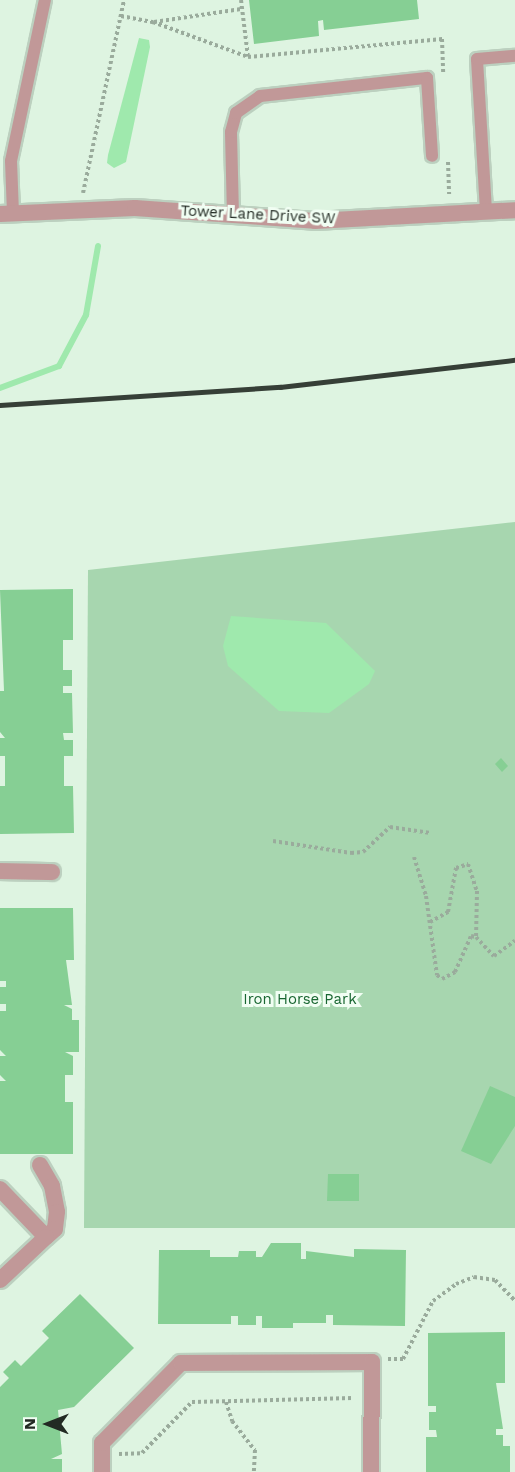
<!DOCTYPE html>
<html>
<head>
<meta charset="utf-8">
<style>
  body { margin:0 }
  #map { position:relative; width:515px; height:1472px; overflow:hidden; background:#def4e1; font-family:"Work Sans",sans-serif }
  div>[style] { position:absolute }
  .green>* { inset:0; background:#a7d6af }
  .water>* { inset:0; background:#9fe9ad }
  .stream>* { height:6px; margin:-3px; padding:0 3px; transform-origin:3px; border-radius:3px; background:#9fe9ad }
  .building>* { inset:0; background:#86cf94 }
  .path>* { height:4px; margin-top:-2px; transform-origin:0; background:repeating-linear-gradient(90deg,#9aab9c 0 3px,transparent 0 6px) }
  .roads { filter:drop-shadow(2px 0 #bcd0bf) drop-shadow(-2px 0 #bcd0bf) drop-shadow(0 2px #bcd0bf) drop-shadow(0 -2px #bcd0bf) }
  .service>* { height:12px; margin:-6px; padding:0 6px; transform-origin:6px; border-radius:6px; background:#c19898 }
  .minor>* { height:16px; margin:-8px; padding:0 8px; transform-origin:8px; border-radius:8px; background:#c19898 }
  .rail>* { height:4.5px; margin:-2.25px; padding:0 2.25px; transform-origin:2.25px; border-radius:2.25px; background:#363f37 }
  span { translate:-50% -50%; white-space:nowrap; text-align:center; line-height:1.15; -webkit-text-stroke:6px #f1fef3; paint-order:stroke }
  .street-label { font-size:15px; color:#222a23 }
  .park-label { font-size:15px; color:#186631 }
  .north { position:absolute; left:18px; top:1394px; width:60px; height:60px; -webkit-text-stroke:4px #f1fef3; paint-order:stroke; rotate:270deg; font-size:16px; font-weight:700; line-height:24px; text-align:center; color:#222a23 }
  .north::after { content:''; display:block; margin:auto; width:21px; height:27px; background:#222a23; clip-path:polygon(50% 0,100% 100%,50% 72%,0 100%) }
</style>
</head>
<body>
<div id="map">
  <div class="green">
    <div style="clip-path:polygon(515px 522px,515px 1228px,84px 1228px,88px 570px)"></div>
  </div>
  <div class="water">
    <div style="clip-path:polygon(139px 38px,149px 40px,150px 47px,126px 162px,114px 168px,107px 163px,108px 155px)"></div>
    <div style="clip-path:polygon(231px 616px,326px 623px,375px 671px,369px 684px,329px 713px,279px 711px,228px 666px,223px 646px)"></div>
  </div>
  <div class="stream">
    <div style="left:0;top:388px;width:63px;rotate:-20.4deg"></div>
    <div style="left:59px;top:366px;width:58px;rotate:-62.1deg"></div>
    <div style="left:86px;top:315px;width:70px;rotate:-80.1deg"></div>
  </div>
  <div class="building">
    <div style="clip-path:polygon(249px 0,417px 0,419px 19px,324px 30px,323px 20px,318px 21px,319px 36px,254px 44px)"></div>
    <div style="clip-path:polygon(73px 589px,73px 640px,63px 640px,63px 670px,72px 670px,72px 686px,63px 686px,63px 693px,72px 693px,73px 733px,63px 733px,64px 740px,73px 740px,73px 756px,64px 756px,64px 786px,73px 786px,74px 833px,0 834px,0 786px,5px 786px,5px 756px,0 756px,0 738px,5px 738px,0 732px,0 691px,4px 691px,0 590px)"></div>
    <div style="clip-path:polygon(501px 758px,508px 766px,502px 772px,495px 764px)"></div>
    <div style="clip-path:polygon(0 908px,73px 908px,74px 960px,66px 960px,72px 1005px,64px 1005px,72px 1009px,72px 1020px,79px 1020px,79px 1052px,65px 1052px,73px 1056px,73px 1075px,65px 1075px,65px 1102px,73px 1102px,73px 1154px,0 1154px,0 1081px,6px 1081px,0 1075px,0 1056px,6px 1056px,0 1050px,0 1011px,6px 1011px,6px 1004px,0 1004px,0 987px,6px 987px,6px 981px,0 981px)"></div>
    <div style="clip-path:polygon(490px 1086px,515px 1097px,515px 1126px,491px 1164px,461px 1151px)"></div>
    <div style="clip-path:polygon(328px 1174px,359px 1174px,359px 1201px,327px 1201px)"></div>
    <div style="clip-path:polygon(271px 1243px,301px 1243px,301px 1259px,306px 1259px,306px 1251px,354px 1257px,354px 1249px,406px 1250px,405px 1326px,333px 1325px,333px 1315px,326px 1315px,326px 1323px,293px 1323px,293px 1328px,262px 1328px,262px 1316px,256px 1316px,256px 1325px,238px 1325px,238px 1316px,231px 1316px,231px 1324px,158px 1324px,159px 1250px,210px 1250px,210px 1257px,238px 1257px,239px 1251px,256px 1251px,256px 1257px,262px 1257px)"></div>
    <div style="clip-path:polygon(80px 1294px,134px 1348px,74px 1407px,58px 1410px,62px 1454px,51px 1459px,62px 1459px,62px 1472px,0 1472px,0 1387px,9px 1378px,3px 1372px,15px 1360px,21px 1366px,49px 1338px,42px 1331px)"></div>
    <div style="clip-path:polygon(505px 1332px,505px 1383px,496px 1383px,503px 1429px,496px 1429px,496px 1435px,503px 1435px,503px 1446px,510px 1446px,510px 1472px,426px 1472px,426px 1437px,437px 1437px,436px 1430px,429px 1430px,429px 1412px,436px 1412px,436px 1406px,428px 1406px,428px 1333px)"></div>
  </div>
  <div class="path">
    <div style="left:241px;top:0;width:57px;rotate:83deg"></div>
    <div style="left:248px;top:57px;width:195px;rotate:-5.3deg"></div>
    <div style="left:442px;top:39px;width:34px;rotate:88deg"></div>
    <div style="left:121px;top:16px;width:33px;rotate:11deg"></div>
    <div style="left:153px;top:22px;width:101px;rotate:20.2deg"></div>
    <div style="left:154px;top:22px;width:88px;rotate:-8.5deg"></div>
    <div style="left:448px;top:162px;width:32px;rotate:88deg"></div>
    <div style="left:83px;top:193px;width:197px;rotate:-78deg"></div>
    <div style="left:273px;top:841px;width:79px;rotate:8.7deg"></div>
    <div style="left:351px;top:853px;width:12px;rotate:-5deg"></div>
    <div style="left:363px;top:852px;width:37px;rotate:-43deg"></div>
    <div style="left:390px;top:827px;width:41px;rotate:8.3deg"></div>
    <div style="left:414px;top:857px;width:41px;rotate:72.9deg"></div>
    <div style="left:426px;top:896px;width:80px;rotate:82.1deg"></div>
    <div style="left:437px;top:975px;width:6px;rotate:39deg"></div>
    <div style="left:442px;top:979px;width:15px;rotate:-28deg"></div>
    <div style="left:455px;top:972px;width:39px;rotate:-66deg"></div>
    <div style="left:471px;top:936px;width:5px;rotate:11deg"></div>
    <div style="left:430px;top:922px;width:21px;rotate:-29deg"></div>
    <div style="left:448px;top:912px;width:45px;rotate:-79.7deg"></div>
    <div style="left:456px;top:868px;width:13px;rotate:-18deg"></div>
    <div style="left:468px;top:864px;width:28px;rotate:72deg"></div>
    <div style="left:477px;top:891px;width:46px;rotate:91.2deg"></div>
    <div style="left:476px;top:937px;width:26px;rotate:47deg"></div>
    <div style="left:494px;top:956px;width:26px;rotate:-36deg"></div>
    <div style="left:388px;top:1359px;width:15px"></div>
    <div style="left:403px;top:1359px;width:65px;rotate:-62.7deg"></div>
    <div style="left:433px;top:1301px;width:29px;rotate:-36deg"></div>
    <div style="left:456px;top:1284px;width:19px;rotate:-21deg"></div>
    <div style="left:474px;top:1277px;width:21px;rotate:8deg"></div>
    <div style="left:495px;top:1280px;width:29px;rotate:46deg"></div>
    <div style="left:226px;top:1402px;width:20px;rotate:72deg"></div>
    <div style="left:232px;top:1421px;width:37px;rotate:52deg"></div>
    <div style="left:255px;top:1450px;width:22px;rotate:93deg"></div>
    <div style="left:119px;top:1454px;width:23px;rotate:-2deg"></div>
    <div style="left:142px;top:1453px;width:71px;rotate:-45.6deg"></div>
    <div style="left:192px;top:1402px;width:161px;rotate:-1.4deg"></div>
  </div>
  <div class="roads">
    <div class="service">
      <div style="left:486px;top:211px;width:152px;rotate:-93.4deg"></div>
      <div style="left:477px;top:59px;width:38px;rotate:-5deg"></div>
      <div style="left:13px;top:213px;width:52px;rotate:-92.2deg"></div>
      <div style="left:11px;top:161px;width:165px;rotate:-78.1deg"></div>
      <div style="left:233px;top:215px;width:83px;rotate:-91.4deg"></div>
      <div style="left:231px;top:132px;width:20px;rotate:-75deg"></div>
      <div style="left:236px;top:113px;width:29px;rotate:-35deg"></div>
      <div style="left:260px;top:96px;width:168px;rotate:-6.2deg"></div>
      <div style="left:427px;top:78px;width:78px;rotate:86.3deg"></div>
    </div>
    <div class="minor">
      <div style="left:0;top:214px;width:135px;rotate:-2.5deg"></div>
      <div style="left:135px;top:208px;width:180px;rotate:4.1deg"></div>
      <div style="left:315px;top:221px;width:200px;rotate:-3.1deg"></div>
      <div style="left:0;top:871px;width:52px;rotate:1.1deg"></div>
      <div style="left:40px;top:1165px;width:24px;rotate:60deg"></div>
      <div style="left:52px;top:1186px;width:26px;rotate:79deg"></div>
      <div style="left:57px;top:1212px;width:17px;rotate:97deg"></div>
      <div style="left:55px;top:1229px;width:12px;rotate:138deg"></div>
      <div style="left:0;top:1189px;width:66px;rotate:46.2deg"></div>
      <div style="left:46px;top:1237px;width:63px;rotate:136.9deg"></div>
      <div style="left:102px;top:1472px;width:29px;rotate:-90deg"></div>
      <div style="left:102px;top:1443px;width:112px;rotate:-45.4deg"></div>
      <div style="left:181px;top:1363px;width:191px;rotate:-0.3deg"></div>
      <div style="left:372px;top:1362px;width:110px;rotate:90.5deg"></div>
    </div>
  </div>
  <div class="rail">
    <div style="left:0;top:405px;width:281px;rotate:-3.7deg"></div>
    <div style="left:280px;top:387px;width:237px;rotate:-6.6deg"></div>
  </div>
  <div class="street-label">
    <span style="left:258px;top:215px;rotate:3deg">Tower Lane Drive SW</span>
  </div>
  <div class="park-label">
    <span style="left:300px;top:1000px">Iron Horse Park</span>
  </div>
  <div class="north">N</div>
</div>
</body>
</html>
